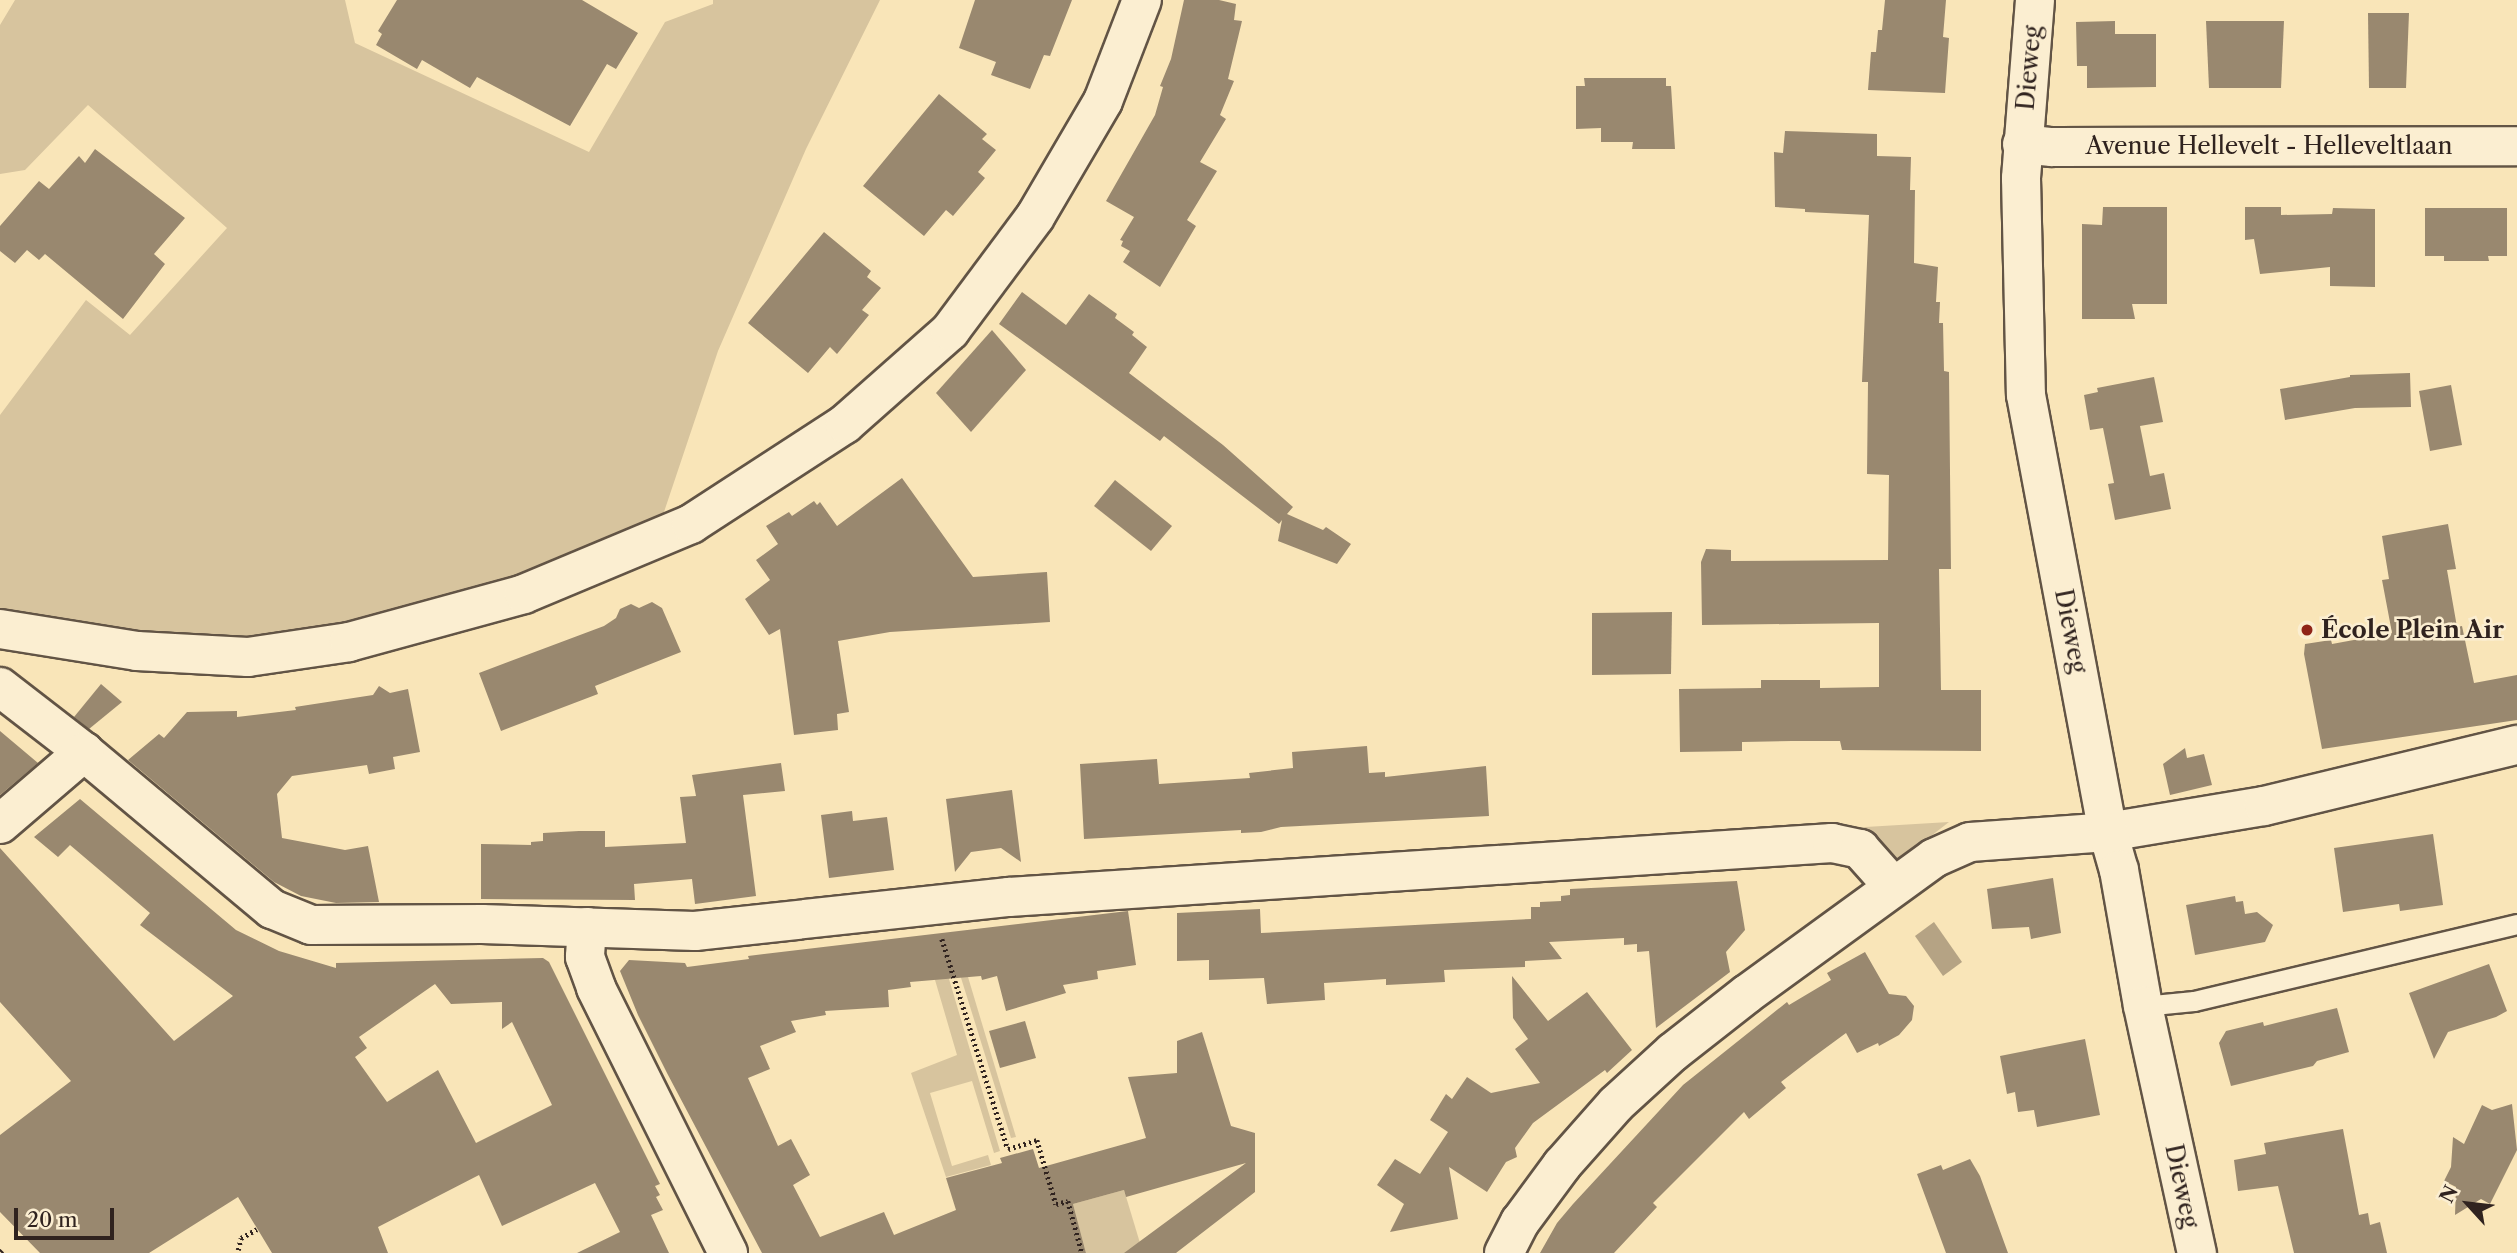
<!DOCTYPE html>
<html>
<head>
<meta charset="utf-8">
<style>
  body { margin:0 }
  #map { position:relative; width:2517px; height:1253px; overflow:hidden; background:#f9e5b8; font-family:"Libre Caslon Text",serif }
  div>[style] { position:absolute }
  .green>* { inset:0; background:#d7c49e }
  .water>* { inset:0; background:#b5a384 }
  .building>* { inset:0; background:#99886f }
  .path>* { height:4.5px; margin-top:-2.25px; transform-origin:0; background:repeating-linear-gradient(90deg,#30231f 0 2px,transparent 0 5.5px) }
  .roads { filter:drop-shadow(2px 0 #625445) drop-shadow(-2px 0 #625445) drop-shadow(0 2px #625445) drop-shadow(0 -2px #625445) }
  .lane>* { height:19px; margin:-9.5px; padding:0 9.5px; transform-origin:9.5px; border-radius:9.5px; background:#fbeed1 }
  .street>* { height:38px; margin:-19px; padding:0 19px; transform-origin:19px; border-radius:19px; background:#fbeed1 }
  .secondary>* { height:38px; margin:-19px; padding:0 19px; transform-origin:19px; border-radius:19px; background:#fbeed1 }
  .tram>* { height:2px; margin:-1px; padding:0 1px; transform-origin:1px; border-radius:1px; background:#30231f }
  .dots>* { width:19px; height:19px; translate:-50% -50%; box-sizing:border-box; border:4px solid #fbeed1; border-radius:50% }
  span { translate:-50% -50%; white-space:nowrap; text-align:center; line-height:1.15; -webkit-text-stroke:5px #fbeed1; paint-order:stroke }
  .street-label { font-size:24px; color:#30231f }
  .poi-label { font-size:24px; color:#30231f; font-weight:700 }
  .left { translate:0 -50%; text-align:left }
  .north { position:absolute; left:2433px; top:1169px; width:70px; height:70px; -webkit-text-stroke:5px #fbeed1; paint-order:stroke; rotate:297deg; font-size:19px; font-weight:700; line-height:28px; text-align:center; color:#30231f }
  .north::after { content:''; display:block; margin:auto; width:24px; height:32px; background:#30231f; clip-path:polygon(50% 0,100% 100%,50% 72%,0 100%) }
  .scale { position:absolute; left:14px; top:1208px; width:100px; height:32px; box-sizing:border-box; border:4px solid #30231f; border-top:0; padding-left:9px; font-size:21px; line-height:24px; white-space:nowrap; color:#30231f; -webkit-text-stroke:5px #fbeed1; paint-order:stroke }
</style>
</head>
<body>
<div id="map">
  <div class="green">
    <div style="clip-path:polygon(15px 0,345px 0,355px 43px,589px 152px,665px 22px,713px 4px,713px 0,880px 0,806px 149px,718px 351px,664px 512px,622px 543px,465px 598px,334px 627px,237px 642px,129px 635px,0 611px,0 415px,86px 300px,130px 335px,227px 228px,88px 105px,25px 170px,0 174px,0 25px)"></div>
    <div style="clip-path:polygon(1949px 822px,1904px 857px,1897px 859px,1849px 828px)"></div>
    <div style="clip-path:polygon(959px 947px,1016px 1137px,1011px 1138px,952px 949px)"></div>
    <div style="clip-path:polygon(941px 952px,1000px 1151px,994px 1153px,972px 1081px,930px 1093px,952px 1166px,988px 1155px,991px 1165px,946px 1177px,911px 1073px,957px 1055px,928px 956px)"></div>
    <div style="clip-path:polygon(1124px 1190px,1143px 1253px,1086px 1253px,1073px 1204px)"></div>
  </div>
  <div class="water">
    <div style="clip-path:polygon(1934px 922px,1962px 962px,1943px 976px,1915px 936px)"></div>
  </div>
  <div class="building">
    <div style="clip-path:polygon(397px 0,582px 0,638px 33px,616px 69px,607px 64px,570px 126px,477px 77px,470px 88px,422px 60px,417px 69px,376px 45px,382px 34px,378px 31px)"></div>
    <div style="clip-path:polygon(975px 0,1072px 0,1050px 56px,1044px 55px,1030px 89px,991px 75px,996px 62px,959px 48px)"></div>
    <div style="clip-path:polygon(1184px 0,1219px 0,1236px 4px,1234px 20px,1242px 21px,1228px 79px,1234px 81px,1220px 115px,1226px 119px,1200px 162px,1217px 171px,1187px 220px,1196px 226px,1160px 287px,1123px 262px,1130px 251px,1121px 246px,1123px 241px,1120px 240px,1134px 217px,1106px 201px,1155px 115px,1163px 87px,1160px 86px,1171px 59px)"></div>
    <div style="clip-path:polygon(1885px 0,1946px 0,1943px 37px,1949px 38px,1945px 93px,1868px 90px,1871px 52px,1876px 52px,1878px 30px,1882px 30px)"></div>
    <div style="clip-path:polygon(2368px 13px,2409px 13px,2406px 88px,2369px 88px)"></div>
    <div style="clip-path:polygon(2115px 21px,2115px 34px,2156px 34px,2156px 87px,2087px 88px,2087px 66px,2077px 66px,2076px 22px)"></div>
    <div style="clip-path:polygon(2206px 21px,2284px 21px,2281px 88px,2209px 88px)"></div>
    <div style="clip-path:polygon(1584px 78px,1666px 78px,1666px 86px,1671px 86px,1675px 149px,1632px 149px,1633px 142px,1601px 142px,1601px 128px,1576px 129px,1576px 86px,1585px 86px)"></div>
    <div style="clip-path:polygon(939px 94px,987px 134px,982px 139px,996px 150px,978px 172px,985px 178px,953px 216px,946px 210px,924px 236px,863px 186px)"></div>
    <div style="clip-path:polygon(1785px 131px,1877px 134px,1877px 156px,1911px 157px,1910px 190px,1915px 190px,1914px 263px,1938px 267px,1936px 302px,1940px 302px,1939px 323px,1943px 323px,1944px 371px,1949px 372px,1951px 569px,1939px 569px,1941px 690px,1981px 690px,1981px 751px,1842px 750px,1840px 741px,1792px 741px,1742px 742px,1742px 751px,1680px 752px,1679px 689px,1761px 688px,1761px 680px,1820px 680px,1820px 688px,1879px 687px,1879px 623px,1702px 625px,1701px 562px,1706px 549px,1731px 550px,1731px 561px,1888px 560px,1889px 475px,1867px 474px,1868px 382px,1862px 382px,1869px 215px,1805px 212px,1805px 209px,1775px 207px,1774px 152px,1783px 153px)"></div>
    <div style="clip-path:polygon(95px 149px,185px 218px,154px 254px,165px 264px,123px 319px,45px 254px,39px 260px,27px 250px,15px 263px,0 251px,0 226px,39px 181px,49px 189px,79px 156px,85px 163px)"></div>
    <div style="clip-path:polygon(2103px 207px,2167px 207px,2167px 304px,2132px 304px,2135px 319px,2082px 319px,2082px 224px,2102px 225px)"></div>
    <div style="clip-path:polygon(2245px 207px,2281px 207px,2281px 215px,2332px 214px,2333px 208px,2375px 209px,2375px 287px,2330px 286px,2330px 267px,2260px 274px,2254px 239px,2245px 240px)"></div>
    <div style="clip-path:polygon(2425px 208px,2507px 208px,2507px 256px,2488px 256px,2489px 261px,2444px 261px,2444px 256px,2425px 256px)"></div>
    <div style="clip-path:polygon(824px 232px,871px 271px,867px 277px,881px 288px,862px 310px,869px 315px,837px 354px,830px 347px,808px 373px,748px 323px)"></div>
    <div style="clip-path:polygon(1022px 292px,1066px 325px,1089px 294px,1117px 314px,1115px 318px,1134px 332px,1132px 335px,1147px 347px,1129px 373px,1223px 445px,1293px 507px,1287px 514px,1323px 530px,1326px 527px,1351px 544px,1337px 564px,1278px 541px,1282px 520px,1279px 524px,1164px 436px,1160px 441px,999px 324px)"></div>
    <div style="clip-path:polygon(992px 330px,1026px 370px,971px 432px,936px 393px)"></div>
    <div style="clip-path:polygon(2410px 373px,2411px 407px,2355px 408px,2285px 420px,2280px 389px,2350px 377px,2350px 375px)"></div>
    <div style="clip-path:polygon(2154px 377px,2163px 422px,2140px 426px,2150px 476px,2164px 473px,2171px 509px,2115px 520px,2108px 484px,2114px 483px,2103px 428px,2090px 430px,2084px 395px,2098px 392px,2097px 388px)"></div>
    <div style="clip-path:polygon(2451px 385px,2462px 445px,2430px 451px,2419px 391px)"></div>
    <div style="clip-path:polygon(902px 478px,973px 577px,1047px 572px,1050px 622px,890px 632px,838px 641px,849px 712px,837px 714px,838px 730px,794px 735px,780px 629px,769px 635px,745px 599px,770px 580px,756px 560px,778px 544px,766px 526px,789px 512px,792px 516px,814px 501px,817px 505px,820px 502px,837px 526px)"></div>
    <div style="clip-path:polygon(1115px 480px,1172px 526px,1151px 551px,1094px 506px)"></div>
    <div style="clip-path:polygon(2448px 524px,2456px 569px,2447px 570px,2457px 627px,2462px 626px,2474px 683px,2517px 675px,2517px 720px,2322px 749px,2304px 654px,2305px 644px,2331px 640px,2332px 644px,2392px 633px,2382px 580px,2389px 579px,2382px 536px)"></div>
    <div style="clip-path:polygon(652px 602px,662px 608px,681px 652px,595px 686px,598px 694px,501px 731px,479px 673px,604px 626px,616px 618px,620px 609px,631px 604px,639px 608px)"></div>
    <div style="clip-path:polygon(1672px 612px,1671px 674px,1592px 675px,1592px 613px)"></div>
    <div style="clip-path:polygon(101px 684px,122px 702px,89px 729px,74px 717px)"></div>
    <div style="clip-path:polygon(379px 686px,390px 693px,408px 689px,420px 752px,393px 757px,395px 769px,369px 774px,367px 765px,292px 776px,277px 794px,282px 838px,345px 850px,368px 846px,379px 902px,336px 903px,301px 896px,274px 882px,128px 760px,159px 734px,164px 738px,187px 712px,237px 711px,237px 717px,296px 710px,295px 707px,373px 695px)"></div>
    <div style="clip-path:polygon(0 731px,38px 763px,0 795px)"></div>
    <div style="clip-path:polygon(1367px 746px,1369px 773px,1385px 772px,1385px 777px,1486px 766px,1489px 816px,1281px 827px,1261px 832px,1241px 833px,1241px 830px,1084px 839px,1080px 764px,1157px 759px,1159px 784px,1250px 778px,1249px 773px,1293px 768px,1292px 752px)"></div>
    <div style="clip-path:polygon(2185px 748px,2187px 758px,2204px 754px,2212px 785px,2170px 795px,2163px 764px)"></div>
    <div style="clip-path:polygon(781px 763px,785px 791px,743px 795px,756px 896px,695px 904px,692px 879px,634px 884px,635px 900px,481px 899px,481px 844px,531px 845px,531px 842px,543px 841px,543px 833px,579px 831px,605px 831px,605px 847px,686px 843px,680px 797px,696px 796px,692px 775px)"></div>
    <div style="clip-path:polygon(1012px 790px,1021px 862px,1001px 848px,971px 852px,955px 872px,946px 799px)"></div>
    <div style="clip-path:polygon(evenodd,80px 799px,236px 930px,279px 951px,336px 968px,336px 963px,543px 958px,549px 962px,660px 1184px,655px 1186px,660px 1195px,656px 1197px,663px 1210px,651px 1215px,669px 1253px,577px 1253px,620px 1232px,595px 1183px,502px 1226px,479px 1175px,378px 1227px,388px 1253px,272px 1253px,238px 1197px,149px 1253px,40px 1253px,0 1212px,0 1135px,71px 1081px,0 1002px,0 848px,174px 1041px,233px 996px,140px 925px,150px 913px,70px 845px,58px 857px,34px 837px,80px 799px,435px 984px,451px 1004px,502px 1002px,502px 1029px,512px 1022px,552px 1105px,476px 1143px,438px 1070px,387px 1102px,355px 1057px,367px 1048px,359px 1037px,435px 984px)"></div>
    <div style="clip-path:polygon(852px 811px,853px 821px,887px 817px,894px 870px,829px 878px,821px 815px)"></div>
    <div style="clip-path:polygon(2433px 834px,2443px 905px,2400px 911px,2399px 904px,2343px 912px,2334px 848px)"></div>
    <div style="clip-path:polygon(2053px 878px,2061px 933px,2031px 939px,2029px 927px,1992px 929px,1987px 889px)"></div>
    <div style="clip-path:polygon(1737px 881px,1745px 930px,1726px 952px,1730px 972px,1656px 1028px,1649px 951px,1637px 952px,1637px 944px,1624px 945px,1624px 938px,1549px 942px,1562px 959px,1525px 961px,1525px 967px,1444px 970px,1445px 982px,1386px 985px,1386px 979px,1324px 983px,1325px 1000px,1267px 1004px,1264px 978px,1209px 980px,1209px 960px,1177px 961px,1177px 913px,1260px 909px,1261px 933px,1531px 919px,1531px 907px,1540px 907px,1540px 902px,1561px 901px,1561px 896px,1570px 895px,1570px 889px)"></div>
    <div style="clip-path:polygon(2235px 896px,2236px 902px,2243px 901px,2245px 914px,2257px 912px,2273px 925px,2265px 942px,2195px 955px,2186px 905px)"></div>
    <div style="clip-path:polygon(1128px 911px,1136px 965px,1097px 971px,1098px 979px,1063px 985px,1066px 993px,1006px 1011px,997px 976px,982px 980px,981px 976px,910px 982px,911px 987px,888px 990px,889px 1007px,825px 1011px,826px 1015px,791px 1021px,796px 1032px,760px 1046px,770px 1069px,748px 1078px,778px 1146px,791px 1139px,810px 1175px,793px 1185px,820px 1237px,884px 1212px,894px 1235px,956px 1210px,946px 1178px,1002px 1163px,1000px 1158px,1033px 1149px,1039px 1168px,1146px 1138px,1128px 1077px,1177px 1073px,1177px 1041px,1202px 1032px,1231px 1126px,1255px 1133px,1255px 1192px,1176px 1253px,1124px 1253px,1246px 1163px,1126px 1197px,1124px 1190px,1073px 1204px,1086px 1253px,762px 1253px,667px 1073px,638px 1015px,620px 971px,629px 960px,685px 963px,687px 967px,749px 959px,748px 956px)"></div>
    <div style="clip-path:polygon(1865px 952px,1889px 994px,1906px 996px,1914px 1006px,1912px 1020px,1899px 1035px,1879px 1046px,1878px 1043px,1857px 1053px,1846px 1033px,1812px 1058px,1781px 1082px,1786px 1088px,1749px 1119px,1744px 1112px,1653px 1203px,1657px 1207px,1614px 1253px,1540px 1253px,1557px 1223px,1573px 1204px,1683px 1085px,1787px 1002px,1789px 1005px,1831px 980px,1827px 973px)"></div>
    <div style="clip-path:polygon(2489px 964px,2507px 1011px,2496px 1017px,2448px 1032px,2434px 1059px,2409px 993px)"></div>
    <div style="clip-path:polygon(1512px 976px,1548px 1021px,1587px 992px,1632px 1050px,1607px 1073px,1605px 1070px,1533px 1123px,1515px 1148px,1517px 1157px,1506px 1162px,1487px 1192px,1449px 1167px,1458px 1219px,1390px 1232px,1404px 1204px,1377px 1185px,1395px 1159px,1420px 1174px,1448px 1132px,1430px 1120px,1446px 1094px,1452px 1099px,1467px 1077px,1491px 1093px,1540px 1083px,1515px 1049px,1528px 1039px,1513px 1018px)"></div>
    <div style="clip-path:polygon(2337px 1008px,2349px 1052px,2317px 1061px,2313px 1066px,2231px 1086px,2219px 1043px,2226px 1031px,2263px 1022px,2264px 1026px)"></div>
    <div style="clip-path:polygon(1025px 1021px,1036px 1058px,1000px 1068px,989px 1031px)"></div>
    <div style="clip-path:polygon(2085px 1039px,2100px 1115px,2037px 1127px,2034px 1110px,2018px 1112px,2015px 1092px,2007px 1094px,2000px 1056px)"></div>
    <div style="clip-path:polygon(2512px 1104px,2517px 1150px,2490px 1204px,2481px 1199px,2455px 1215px,2456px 1187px,2444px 1181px,2451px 1167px,2453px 1137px,2464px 1144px,2482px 1105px,2492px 1110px)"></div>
    <div style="clip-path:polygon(2343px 1129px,2359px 1215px,2368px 1213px,2370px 1225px,2380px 1222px,2387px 1253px,2294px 1253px,2278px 1186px,2238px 1191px,2234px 1160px,2266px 1154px,2264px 1143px)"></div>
    <div style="clip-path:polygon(1970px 1159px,1980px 1176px,2008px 1253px,1946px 1253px,1917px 1174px,1941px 1165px,1943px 1170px)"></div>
  </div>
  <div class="path">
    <div style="left:942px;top:939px;width:220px;rotate:72.6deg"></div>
    <div style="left:1008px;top:1149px;width:30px;rotate:-17deg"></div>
    <div style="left:1037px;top:1140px;width:67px;rotate:73.5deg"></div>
    <div style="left:1056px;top:1204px;width:12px;rotate:-14deg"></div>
    <div style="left:1068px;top:1201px;width:54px;rotate:74.9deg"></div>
    <div style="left:238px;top:1250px;width:12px;rotate:-76deg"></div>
    <div style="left:241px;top:1238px;width:18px;rotate:-29deg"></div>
  </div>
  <div class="roads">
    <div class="lane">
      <div style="left:2143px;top:1006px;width:51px;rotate:-5.6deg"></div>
      <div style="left:2194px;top:1001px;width:332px;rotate:-13.4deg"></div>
    </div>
    <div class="street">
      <div style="left:2022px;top:144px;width:30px;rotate:6deg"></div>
      <div style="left:2052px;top:147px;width:465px;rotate:-0.1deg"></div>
      <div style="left:0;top:629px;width:139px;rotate:9.1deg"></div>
      <div style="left:137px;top:651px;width:111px;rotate:3.1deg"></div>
      <div style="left:248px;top:657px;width:102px;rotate:-8.4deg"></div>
      <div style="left:349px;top:642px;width:181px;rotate:-15.3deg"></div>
      <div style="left:524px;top:594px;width:181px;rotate:-22.7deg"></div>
      <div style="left:691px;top:524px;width:184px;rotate:-33deg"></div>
      <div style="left:845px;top:424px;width:140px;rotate:-41.5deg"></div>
      <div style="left:950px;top:331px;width:142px;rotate:-53.3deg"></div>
      <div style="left:1035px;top:217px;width:134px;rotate:-59.6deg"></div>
      <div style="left:1103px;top:101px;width:108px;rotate:-68.9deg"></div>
      <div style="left:0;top:687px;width:106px;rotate:37.7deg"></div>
      <div style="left:84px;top:752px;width:245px;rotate:39.9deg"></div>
      <div style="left:272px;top:909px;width:42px;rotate:22.3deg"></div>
      <div style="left:311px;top:925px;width:171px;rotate:-0.3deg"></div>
      <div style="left:482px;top:924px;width:213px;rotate:1.9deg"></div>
      <div style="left:695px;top:931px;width:316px;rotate:-6.2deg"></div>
      <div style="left:1009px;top:897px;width:825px;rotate:-3.75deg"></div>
      <div style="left:1832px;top:843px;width:29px;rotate:12deg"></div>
      <div style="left:1860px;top:849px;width:50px;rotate:48.3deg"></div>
      <div style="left:0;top:824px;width:111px;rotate:-40.6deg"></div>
      <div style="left:587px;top:927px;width:30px;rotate:94deg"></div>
      <div style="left:585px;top:957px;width:33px;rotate:70deg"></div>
      <div style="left:596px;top:988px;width:296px;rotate:63.5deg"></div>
      <div style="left:1504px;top:1253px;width:35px;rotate:-63deg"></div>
      <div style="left:1520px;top:1222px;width:71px;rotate:-53.6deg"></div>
      <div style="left:1562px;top:1165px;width:81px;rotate:-48.5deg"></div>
      <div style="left:1616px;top:1104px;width:77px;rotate:-42.4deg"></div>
      <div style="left:1673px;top:1052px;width:94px;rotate:-38.1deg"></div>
      <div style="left:1747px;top:994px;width:231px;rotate:-36deg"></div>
      <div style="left:1934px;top:858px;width:39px;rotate:-24deg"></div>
      <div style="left:1970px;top:842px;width:138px;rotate:-4.1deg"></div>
      <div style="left:2108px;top:832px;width:158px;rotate:-9.5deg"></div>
      <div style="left:2264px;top:806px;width:260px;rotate:-13.6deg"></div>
    </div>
    <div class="secondary">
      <div style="left:2035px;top:0;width:179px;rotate:94.5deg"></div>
      <div style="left:2021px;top:178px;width:217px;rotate:88.7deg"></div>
      <div style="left:2026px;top:395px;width:445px;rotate:79.4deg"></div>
      <div style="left:2108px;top:832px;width:40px;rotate:74deg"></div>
      <div style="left:2119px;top:870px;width:138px;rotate:80deg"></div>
      <div style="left:2143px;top:1006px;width:253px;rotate:77.7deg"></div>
    </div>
  </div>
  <div class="tram">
    <div style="left:0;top:1250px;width:4px;rotate:45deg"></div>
  </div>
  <div class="dots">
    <div style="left:2307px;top:630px;background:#8f2418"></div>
  </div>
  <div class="street-label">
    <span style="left:2029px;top:68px;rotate:-85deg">Dieweg</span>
    <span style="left:2269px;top:146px">Avenue Hellevelt - Helleveltlaan</span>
    <span style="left:2071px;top:631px;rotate:79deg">Dieweg</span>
    <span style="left:2182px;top:1186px;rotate:78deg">Dieweg</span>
  </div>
  <div class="poi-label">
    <span class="left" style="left:2321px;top:630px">École Plein Air</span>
  </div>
  <div class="north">N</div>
  <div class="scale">20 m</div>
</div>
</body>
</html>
